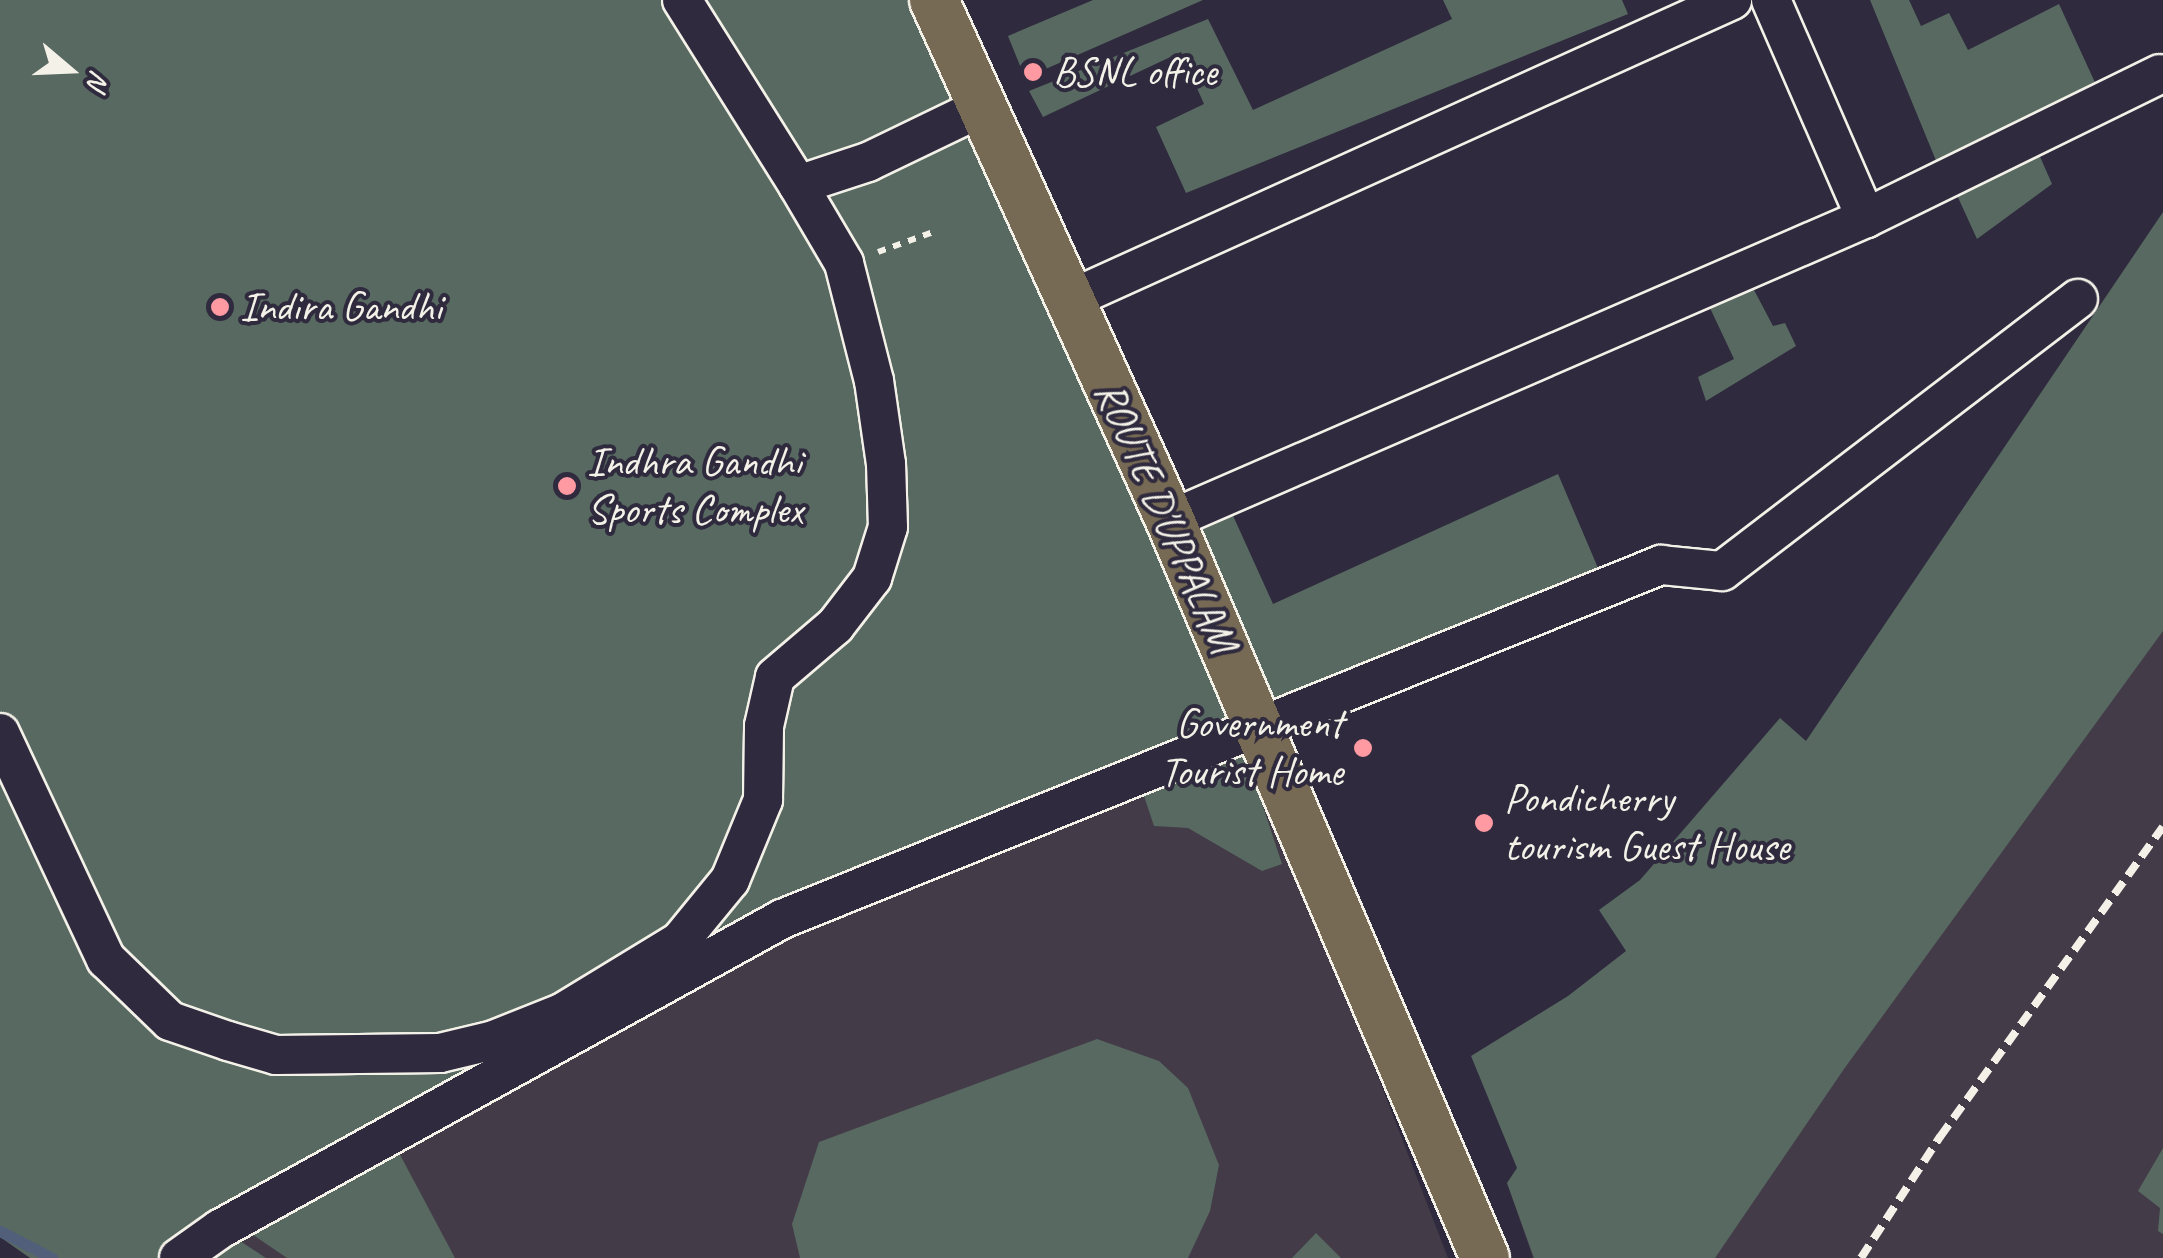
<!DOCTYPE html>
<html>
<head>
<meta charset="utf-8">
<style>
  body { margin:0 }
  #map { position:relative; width:2163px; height:1258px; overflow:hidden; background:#2f2a3d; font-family:Caveat,sans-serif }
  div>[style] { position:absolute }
  .built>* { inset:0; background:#433b47 }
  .green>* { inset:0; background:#576961 }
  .stream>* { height:11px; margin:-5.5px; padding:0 5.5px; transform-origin:5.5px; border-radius:5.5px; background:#525f7b }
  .path>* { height:6px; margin-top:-3px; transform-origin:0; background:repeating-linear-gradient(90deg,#f4f1e8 0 8px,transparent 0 16px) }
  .roads { filter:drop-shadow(2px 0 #f4f1e8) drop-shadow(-2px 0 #f4f1e8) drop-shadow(0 2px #f4f1e8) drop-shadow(0 -2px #f4f1e8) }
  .minor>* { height:38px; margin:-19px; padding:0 19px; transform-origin:19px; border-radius:19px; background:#2f2a3d }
  .major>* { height:48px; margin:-24px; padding:0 24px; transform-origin:24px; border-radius:24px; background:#776a54 }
  .rail>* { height:8px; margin-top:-4px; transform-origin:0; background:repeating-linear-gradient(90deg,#f4f1e8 0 15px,transparent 0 23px) }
  .dots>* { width:28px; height:28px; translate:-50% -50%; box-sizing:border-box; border:5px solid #2f2a3d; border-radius:50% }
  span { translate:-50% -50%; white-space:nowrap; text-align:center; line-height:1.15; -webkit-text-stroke:8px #2f2a3d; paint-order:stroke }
  .poi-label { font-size:42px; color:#f4f1e8 }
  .left { translate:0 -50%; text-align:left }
  .right { translate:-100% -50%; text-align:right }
  .street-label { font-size:42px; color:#f4f1e8 }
  .north { position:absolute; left:20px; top:20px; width:100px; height:100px; -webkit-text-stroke:8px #2f2a3d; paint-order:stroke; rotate:109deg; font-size:28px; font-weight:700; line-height:40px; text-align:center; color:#f4f1e8 }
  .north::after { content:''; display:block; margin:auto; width:35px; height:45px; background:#f4f1e8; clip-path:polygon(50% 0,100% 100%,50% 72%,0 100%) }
</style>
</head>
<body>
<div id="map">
  <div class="built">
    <div style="clip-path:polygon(2163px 214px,2163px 1258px,1533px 1258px,1507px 1183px,1663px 966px)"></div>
    <div style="clip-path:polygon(1249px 742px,1448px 1258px,266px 1258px,220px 1229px,495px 1076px,1024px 819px)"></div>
  </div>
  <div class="green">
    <div style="clip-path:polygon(0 0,916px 0,1242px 724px,782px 919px,222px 1229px,266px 1258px,30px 1258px,0 1237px)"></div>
    <div style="clip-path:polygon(1093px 0,1203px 0,1025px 78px,1008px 36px)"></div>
    <div style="clip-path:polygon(1443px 0,1622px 0,1628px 14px,1186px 193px,1156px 127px,1204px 104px,1181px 52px,1043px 117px,1029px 91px,1208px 19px,1253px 110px,1452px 19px)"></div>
    <div style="clip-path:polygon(1870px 0,1909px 0,1921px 26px,1949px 13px,1968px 50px,2059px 4px,2098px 89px,1937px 163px)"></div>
    <div style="clip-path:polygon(2038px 152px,2052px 184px,1977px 239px,1956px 193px)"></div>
    <div style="clip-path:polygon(2163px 212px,2163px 631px,1844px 1069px,1715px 1258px,1534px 1258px,1507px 1183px,1517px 1168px,1471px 1056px,1568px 996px,1626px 951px,1599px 910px,1640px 880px,1780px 718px,1806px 741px)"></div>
    <div style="clip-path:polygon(1753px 288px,1773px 326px,1785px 323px,1796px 346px,1706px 401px,1698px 377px,1734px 359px,1710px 308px)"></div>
    <div style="clip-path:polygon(1558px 474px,1601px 575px,1264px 712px,1186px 530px,1230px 509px,1273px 604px)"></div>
    <div style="clip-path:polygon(1245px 752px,1282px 864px,1262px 871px,1188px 828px,1154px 826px,1141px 787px)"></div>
    <div style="clip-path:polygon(1097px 1039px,1159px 1061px,1188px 1088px,1219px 1165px,1210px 1211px,1188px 1258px,800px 1258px,792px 1224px,819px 1142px)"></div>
    <div style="clip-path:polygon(2163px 1148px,2163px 1234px,2158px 1231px,2160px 1208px,2138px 1191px)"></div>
    <div style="clip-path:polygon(397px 1149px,455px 1258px,287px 1258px,243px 1228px)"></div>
    <div style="clip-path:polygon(1316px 1233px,1341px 1258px,1292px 1258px)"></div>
  </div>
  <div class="stream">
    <div style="left:0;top:1231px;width:59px;rotate:27.4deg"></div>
  </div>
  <div class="path">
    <div style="left:878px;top:252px;width:62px;rotate:-19.9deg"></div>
  </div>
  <div class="roads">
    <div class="minor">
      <div style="left:682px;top:0;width:218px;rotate:57.9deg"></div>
      <div style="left:798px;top:185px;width:74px;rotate:-18.2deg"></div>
      <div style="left:868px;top:162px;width:124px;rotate:-25.7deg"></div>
      <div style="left:1771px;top:0;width:238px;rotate:66.5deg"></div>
      <div style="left:1069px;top:300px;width:728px;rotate:-24.35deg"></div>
      <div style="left:1170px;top:520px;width:759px;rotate:-23.46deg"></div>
      <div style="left:1866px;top:218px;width:327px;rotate:-26.1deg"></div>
      <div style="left:0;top:733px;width:250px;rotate:64.9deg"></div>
      <div style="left:106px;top:959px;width:89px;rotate:44.1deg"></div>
      <div style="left:170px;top:1021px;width:61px;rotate:19deg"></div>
      <div style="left:228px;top:1041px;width:50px;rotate:16.3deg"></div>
      <div style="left:276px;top:1055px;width:164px;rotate:-0.7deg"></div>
      <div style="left:440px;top:1053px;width:56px;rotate:-13.5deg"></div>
      <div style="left:494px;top:1040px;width:73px;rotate:-21.7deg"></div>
      <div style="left:562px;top:1013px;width:138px;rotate:-31.4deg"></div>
      <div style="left:680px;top:941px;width:79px;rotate:-50.7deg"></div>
      <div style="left:730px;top:880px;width:87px;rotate:-67.6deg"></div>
      <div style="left:763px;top:800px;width:74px;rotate:-89.2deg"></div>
      <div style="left:764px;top:726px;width:50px;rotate:-77.3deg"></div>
      <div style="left:775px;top:677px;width:79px;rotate:-40.4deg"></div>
      <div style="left:835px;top:626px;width:61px;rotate:-52.4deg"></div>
      <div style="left:872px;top:578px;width:53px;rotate:-72.6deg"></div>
      <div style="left:888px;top:527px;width:63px;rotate:-91.8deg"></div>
      <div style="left:886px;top:464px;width:84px;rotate:-98.2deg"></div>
      <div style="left:874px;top:381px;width:122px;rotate:-104.3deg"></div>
      <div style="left:844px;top:263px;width:91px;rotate:-120.5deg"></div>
      <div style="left:179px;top:1258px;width:50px;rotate:-35.3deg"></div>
      <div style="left:220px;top:1229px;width:642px;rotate:-28.88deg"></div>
      <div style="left:782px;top:919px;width:948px;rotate:-21.94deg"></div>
      <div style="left:1661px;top:565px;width:61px;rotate:5.6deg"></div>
      <div style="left:1722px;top:571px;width:448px;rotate:-37.4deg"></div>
    </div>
    <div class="major">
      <div style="left:934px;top:0;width:571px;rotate:65.59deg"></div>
      <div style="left:1170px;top:520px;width:802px;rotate:66.89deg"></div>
    </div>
  </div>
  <div class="rail">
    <div style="left:1861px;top:1258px;width:145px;rotate:-56.9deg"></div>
    <div style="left:1940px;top:1137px;width:382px;rotate:-54.3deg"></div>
  </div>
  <div class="dots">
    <div style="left:1033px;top:72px;background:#ff9aa2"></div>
    <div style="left:220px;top:307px;background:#ff9aa2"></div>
    <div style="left:567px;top:486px;background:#ff9aa2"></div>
    <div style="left:1363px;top:748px;background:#ff9aa2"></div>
    <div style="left:1484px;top:823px;background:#ff9aa2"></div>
  </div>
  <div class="poi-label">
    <span class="left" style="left:1053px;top:72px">BSNL office</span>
    <span class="left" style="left:240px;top:307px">Indira Gandhi</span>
    <span class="left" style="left:587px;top:486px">Indhra Gandhi<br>Sports Complex</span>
    <span class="right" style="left:1343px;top:748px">Government<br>Tourist Home</span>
    <span class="left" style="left:1504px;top:823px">Pondicherry<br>tourism Guest House</span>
  </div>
  <div class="street-label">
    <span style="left:1166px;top:517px;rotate:66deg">ROUTE D'UPPALAM</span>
  </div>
  <div class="north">N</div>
</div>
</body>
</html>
